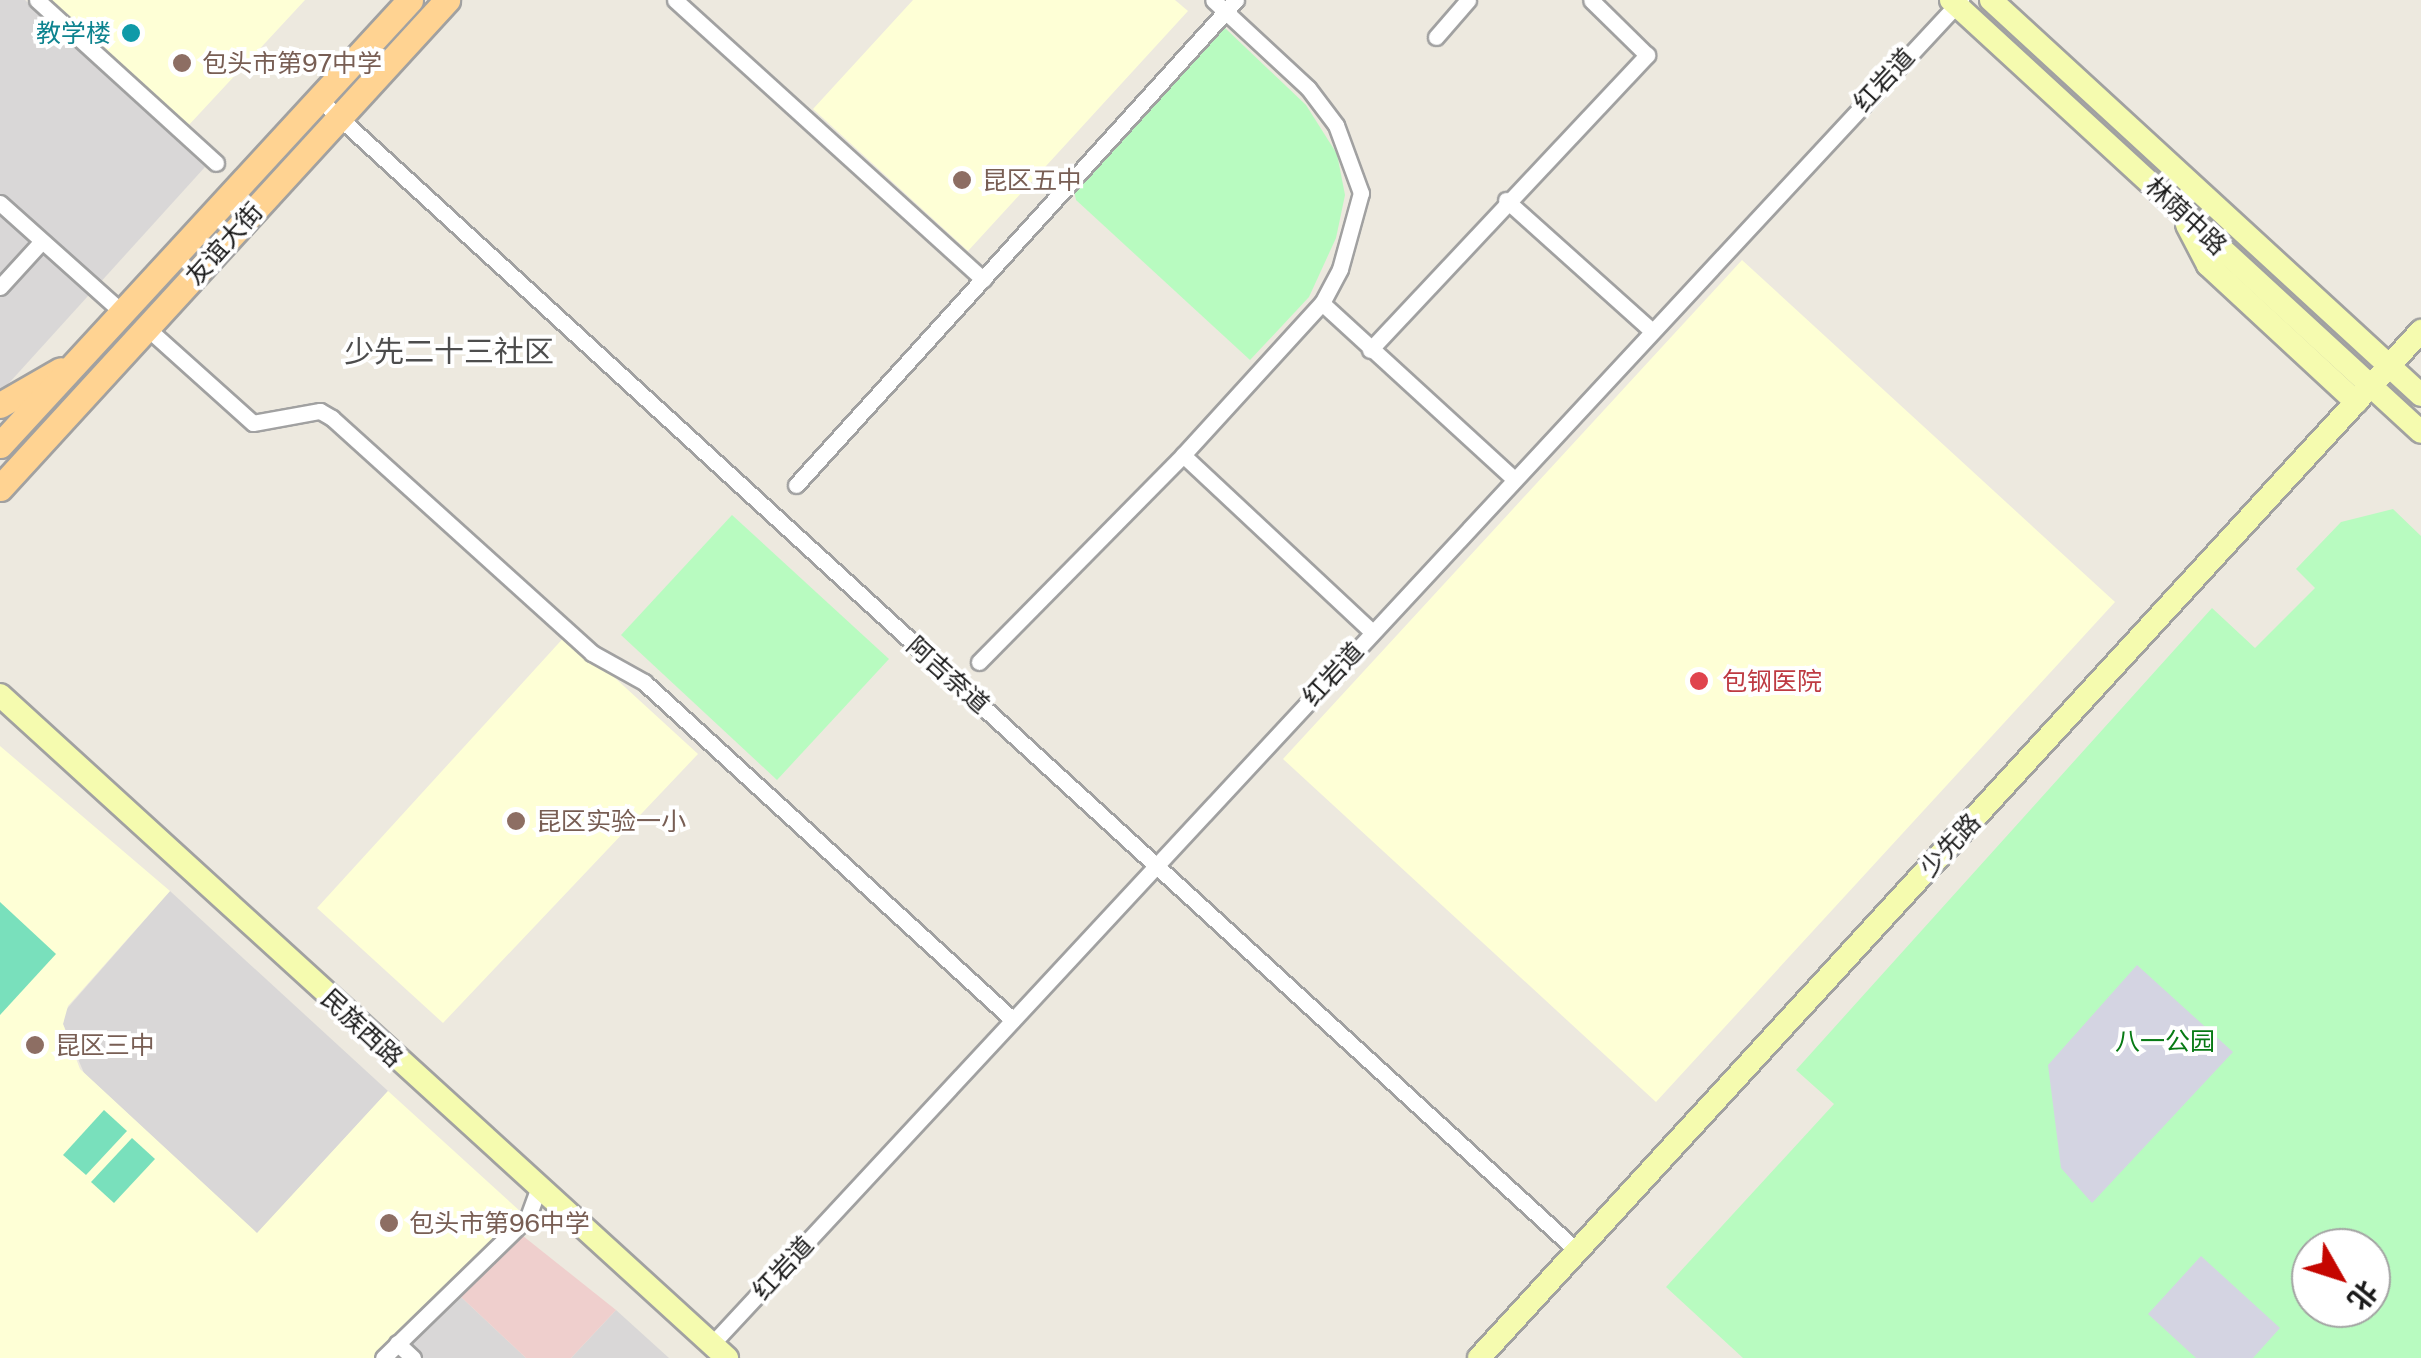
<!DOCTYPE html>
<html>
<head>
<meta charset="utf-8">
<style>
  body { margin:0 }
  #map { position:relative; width:2421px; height:1358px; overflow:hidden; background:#ede9df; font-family:"Public Sans","Noto Sans SC",sans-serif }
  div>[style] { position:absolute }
  .residential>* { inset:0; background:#d9d7d7 }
  .commercial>* { inset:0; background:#efcfcd }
  .education>* { inset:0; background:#feffd6 }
  .park>* { inset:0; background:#b8fbc0 }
  .pitch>* { inset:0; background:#79e0bc }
  .plaza>* { inset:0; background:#d4d4e2 }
  .roads { filter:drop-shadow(2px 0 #a1a1a1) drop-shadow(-2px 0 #a1a1a1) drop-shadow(0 2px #a1a1a1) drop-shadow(0 -2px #a1a1a1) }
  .street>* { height:15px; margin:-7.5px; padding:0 7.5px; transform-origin:7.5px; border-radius:7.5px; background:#fff }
  .secondary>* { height:22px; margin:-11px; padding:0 11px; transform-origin:11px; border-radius:11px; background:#f5fbaf }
  .primary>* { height:25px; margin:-12.5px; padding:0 12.5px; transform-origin:12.5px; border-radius:12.5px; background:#ffd392 }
  .dots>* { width:28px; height:28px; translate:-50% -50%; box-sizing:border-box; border:5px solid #fff; border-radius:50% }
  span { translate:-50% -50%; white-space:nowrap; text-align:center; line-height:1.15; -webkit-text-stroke:8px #fff; paint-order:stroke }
  .culture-label { font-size:25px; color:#0d838f }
  .right { translate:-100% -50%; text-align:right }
  .education-label { font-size:25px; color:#785e54 }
  .left { translate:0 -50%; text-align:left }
  .street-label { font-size:25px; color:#1a1a1a }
  .health-label { font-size:25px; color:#be3a42 }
  .park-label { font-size:25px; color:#077a14 }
  .quarter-label { font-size:30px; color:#4d4d4d }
  .north { position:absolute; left:2291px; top:1228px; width:100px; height:100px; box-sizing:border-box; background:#fff; border:2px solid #a3a3a3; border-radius:50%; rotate:129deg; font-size:28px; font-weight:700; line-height:40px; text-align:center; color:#1a1a1a }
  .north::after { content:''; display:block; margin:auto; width:35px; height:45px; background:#c50600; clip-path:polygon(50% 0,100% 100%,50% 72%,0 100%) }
</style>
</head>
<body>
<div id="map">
  <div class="residential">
    <div style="clip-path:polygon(0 0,25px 0,205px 167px,0 393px)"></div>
    <div style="clip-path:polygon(170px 891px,388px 1091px,257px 1234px,84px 1073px,63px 1024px,65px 1011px)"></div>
    <div style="clip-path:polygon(459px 1295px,526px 1358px,399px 1358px)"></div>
    <div style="clip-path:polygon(616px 1310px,669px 1358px,571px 1358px)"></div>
  </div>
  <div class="commercial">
    <div style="clip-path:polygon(508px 1224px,616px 1310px,571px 1358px,526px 1358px,459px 1295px)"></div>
  </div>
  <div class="education">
    <div style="clip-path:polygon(50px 0,305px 0,187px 127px)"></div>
    <div style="clip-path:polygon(913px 0,1175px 0,1188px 11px,968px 251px,813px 109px)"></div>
    <div style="clip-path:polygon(1742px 260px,2115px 602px,1656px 1102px,1283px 759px)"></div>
    <div style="clip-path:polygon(567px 634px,698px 754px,443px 1023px,317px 908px)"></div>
    <div style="clip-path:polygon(0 746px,170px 891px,68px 1006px,63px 1024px,80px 1069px,257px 1233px,388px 1091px,521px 1212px,388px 1358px,0 1358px)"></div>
  </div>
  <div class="park">
    <div style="clip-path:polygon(1224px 27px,1306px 105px,1337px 154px,1345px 195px,1336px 238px,1309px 297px,1250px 360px,1076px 200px,1074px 190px)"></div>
    <div style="clip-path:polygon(evenodd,2393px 509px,2421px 536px,2421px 1358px,1743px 1358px,1666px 1287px,1834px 1104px,1796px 1070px,2212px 608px,2255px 648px,2315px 588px,2296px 569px,2341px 522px,2393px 509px,2311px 1248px,2371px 1248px,2371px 1308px,2311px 1308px,2311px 1248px)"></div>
    <div style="clip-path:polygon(732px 515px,889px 659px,777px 780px,621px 635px)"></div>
  </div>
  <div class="pitch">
    <div style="clip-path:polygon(0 902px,56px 954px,0 1015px)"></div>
    <div style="clip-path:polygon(104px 1110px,127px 1131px,86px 1175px,63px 1155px)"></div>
    <div style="clip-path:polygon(132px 1138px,155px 1159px,114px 1203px,91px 1182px)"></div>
  </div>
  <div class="plaza">
    <div style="clip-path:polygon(2137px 965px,2233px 1052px,2092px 1203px,2061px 1168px,2048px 1065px)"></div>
    <div style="clip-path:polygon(2201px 1256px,2280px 1328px,2253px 1358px,2196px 1358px,2148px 1314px)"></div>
  </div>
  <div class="roads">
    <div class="street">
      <div style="left:37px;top:0;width:242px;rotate:42.3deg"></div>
      <div style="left:675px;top:0;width:416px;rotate:42.2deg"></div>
      <div style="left:1436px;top:37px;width:49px;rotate:-49.1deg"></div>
      <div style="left:319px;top:99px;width:1706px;rotate:42.48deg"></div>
      <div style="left:1506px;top:200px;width:196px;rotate:41.9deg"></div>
      <div style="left:0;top:203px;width:164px;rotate:41.8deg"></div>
      <div style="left:0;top:287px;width:62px;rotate:-47.6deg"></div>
      <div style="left:1322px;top:303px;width:260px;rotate:42.5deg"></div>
      <div style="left:147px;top:328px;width:142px;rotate:41.9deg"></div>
      <div style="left:253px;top:423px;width:68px;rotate:-10.2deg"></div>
      <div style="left:320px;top:411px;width:14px;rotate:30deg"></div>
      <div style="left:332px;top:418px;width:350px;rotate:42.1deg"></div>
      <div style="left:592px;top:653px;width:60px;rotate:29.1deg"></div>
      <div style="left:644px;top:682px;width:500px;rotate:42.49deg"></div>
      <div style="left:1370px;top:350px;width:405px;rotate:-46.8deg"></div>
      <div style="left:1647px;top:55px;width:78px;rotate:-135.5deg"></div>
      <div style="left:1183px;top:455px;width:259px;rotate:43.1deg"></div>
      <div style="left:796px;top:485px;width:655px;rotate:-47.79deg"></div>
      <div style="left:979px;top:662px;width:291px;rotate:-45.4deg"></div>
      <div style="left:1183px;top:455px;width:206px;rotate:-47.6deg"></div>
      <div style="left:1322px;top:303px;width:38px;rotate:-62deg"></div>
      <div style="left:1340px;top:269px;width:79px;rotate:-74.6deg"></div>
      <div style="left:1361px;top:193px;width:72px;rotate:-110.2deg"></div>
      <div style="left:1336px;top:125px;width:46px;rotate:-127.1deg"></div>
      <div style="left:1308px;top:88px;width:129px;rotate:-137.2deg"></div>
      <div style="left:397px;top:1343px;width:22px;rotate:43deg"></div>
      <div style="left:712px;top:1344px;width:1835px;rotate:-47.1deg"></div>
      <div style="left:383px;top:1358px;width:202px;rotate:-44.2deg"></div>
      <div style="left:528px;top:1217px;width:30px;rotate:-70deg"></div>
    </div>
    <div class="secondary">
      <div style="left:1951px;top:0;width:638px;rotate:42.59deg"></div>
      <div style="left:1991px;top:0;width:584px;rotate:42.57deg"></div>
      <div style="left:2187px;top:225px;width:45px;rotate:62.3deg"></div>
      <div style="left:2208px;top:265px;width:202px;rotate:42.8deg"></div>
      <div style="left:0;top:695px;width:984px;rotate:42.36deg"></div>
      <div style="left:1479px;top:1358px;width:1394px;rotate:-47.47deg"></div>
    </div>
    <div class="primary">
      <div style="left:0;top:405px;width:70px;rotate:-29.8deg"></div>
      <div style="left:0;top:445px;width:605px;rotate:-47.34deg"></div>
      <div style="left:0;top:488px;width:662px;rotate:-47.51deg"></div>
    </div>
  </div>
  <div class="dots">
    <div style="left:131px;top:33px;background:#0f9aa8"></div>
    <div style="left:182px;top:63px;background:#8d6e63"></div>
    <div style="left:962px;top:180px;background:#8d6e63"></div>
    <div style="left:1699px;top:681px;background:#e0444e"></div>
    <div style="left:516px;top:821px;background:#8d6e63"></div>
    <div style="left:35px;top:1045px;background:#8d6e63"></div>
    <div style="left:389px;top:1223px;background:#8d6e63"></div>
  </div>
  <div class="culture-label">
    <span class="right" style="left:111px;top:33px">教学楼</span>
  </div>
  <div class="education-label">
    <span class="left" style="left:202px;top:63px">包头市第97中学</span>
    <span class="left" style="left:982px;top:180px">昆区五中</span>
    <span class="left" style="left:536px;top:821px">昆区实验一小</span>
    <span class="left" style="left:55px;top:1045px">昆区三中</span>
    <span class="left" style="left:409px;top:1223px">包头市第96中学</span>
  </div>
  <div class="street-label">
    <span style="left:1884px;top:80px;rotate:-47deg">红岩道</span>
    <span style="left:2186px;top:216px;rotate:43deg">林荫中路</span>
    <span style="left:224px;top:244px;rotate:-48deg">友谊大街</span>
    <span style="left:1333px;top:674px;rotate:-47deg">红岩道</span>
    <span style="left:948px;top:675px;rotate:42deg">阿吉奈道</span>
    <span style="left:1950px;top:845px;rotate:-47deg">少先路</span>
    <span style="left:362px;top:1028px;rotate:43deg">民族西路</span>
    <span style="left:783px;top:1268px;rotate:-47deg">红岩道</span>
  </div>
  <div class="health-label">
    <span class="left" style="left:1722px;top:681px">包钢医院</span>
  </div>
  <div class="park-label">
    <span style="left:2165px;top:1041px">八一公园</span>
  </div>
  <div class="quarter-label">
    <span style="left:449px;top:351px">少先二十三社区</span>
  </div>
  <div class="north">北</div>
</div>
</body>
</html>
